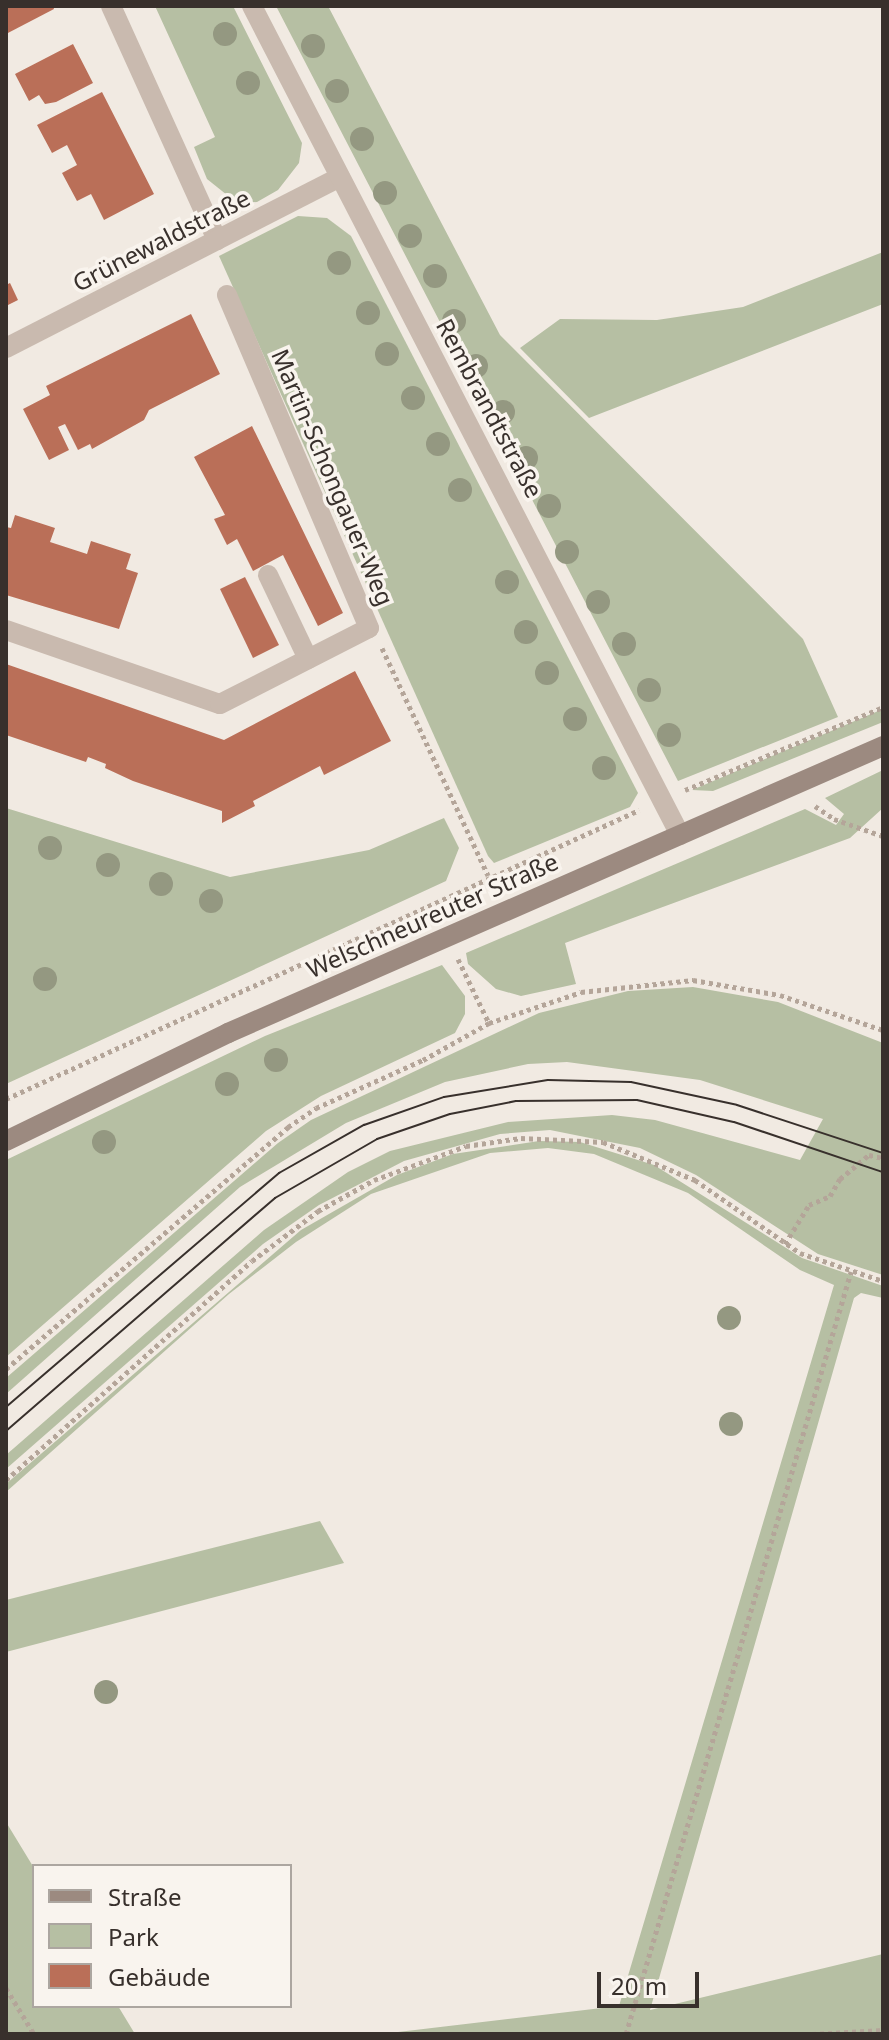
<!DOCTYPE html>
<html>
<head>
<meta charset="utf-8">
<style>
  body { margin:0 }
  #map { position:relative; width:889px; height:2040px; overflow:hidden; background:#f1eae2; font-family:"Noto Sans",sans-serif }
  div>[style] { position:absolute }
  .green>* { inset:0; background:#b6bfa3 }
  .building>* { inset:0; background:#ba6f58 }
  .path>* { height:5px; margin-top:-2.5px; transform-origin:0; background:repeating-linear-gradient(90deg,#b4a599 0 4px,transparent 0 8px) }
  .minor>* { height:20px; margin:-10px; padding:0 10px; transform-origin:10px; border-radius:10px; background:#c9baaf }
  .tertiary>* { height:20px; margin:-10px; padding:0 10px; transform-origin:10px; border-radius:10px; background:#c9baaf }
  .secondary>* { height:20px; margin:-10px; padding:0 10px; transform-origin:10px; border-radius:10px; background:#9c8a80 }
  .tram>* { height:2px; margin:-1px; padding:0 1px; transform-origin:1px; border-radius:1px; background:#38302c }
  .trees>* { width:24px; height:24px; margin:-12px; border-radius:50%; background:#949881 }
  span { translate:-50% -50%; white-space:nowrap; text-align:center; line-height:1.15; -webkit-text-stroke:7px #f9f4ee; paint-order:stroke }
  .street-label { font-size:24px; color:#38302c }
  .frame { position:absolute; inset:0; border:8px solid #38302c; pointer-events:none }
  .legend { position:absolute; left:32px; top:1864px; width:260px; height:144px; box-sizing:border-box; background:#f9f4ee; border:2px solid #aca6a0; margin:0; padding:10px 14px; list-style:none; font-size:24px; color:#38302c }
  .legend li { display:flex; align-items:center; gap:16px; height:40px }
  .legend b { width:40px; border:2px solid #aca6a0 }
  .scale { position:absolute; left:597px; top:1972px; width:102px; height:36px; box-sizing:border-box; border:4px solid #38302c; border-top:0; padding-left:10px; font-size:24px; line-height:28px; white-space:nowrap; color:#38302c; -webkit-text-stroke:6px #f9f4ee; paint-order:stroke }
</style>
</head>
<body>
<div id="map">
  <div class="green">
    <div style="clip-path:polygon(155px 6px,233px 6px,302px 143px,299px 163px,278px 190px,257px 202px,237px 203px,207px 179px,194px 147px,215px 137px)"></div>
    <div style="clip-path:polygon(276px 6px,328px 6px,500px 335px,803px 639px,838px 717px,678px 781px)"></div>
    <div style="clip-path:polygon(298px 216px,327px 218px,351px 236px,638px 793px,630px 807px,494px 863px,488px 856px,219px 256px)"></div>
    <div style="clip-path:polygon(883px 252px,883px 304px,589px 418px,520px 348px,560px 319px,657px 320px,743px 307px)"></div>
    <div style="clip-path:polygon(883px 709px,883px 722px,713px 791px,692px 790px)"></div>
    <div style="clip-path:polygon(883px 770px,883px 808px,850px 838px,565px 943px,576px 984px,521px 996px,496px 989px,468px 964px,466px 953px,805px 809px,836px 825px,844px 814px,825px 798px)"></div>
    <div style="clip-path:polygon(6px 808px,230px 877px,369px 850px,444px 818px,459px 848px,446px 881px,6px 1084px)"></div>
    <div style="clip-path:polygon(442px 965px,465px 996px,465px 1014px,455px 1033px,321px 1096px,266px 1131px,6px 1357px,6px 1160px,265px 1036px)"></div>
    <div style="clip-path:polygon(693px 987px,778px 1002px,883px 1043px,883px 1275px,818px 1254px,696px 1175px,640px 1148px,550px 1130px,500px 1134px,404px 1161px,319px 1205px,263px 1244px,6px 1469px,6px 1455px,264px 1230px,348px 1172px,390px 1151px,508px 1122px,612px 1115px,655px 1120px,800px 1160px,823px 1119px,700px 1080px,567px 1062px,528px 1064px,445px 1082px,346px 1123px,240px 1187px,6px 1394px,6px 1378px,278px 1143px,311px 1120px,539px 1013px,628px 991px)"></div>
    <div style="clip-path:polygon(539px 1141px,580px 1142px,654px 1165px,802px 1258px,883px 1286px,883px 1298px,861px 1293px,854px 1298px,650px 2010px,883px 1954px,883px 2034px,398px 2032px,619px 2006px,834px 1285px,800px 1270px,688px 1193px,594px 1154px,548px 1148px,490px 1153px,371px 1194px,296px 1242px,229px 1294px,6px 1492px,6px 1484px,301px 1230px,397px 1175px,453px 1154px)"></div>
    <div style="clip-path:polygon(320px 1521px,344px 1563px,6px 1652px,6px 1600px)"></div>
    <div style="clip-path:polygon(6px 1822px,34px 1868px,34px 2006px,118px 2006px,135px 2034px,6px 2034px)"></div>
  </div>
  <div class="building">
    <div style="clip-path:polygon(6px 6px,53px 6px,54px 9px,6px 34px)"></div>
    <div style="clip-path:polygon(73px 44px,93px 83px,56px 102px,45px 104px,39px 95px,29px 101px,15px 74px)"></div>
    <div style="clip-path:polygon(102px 92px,154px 194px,104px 220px,91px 194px,77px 201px,62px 173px,77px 165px,67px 145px,52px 153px,37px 125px)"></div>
    <div style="clip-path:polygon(10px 283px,18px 300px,6px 306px,6px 285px)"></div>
    <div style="clip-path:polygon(191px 314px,220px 374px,149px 410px,144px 420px,92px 449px,90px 444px,78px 450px,65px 424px,58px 427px,69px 450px,49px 460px,23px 409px,50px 395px,46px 386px)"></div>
    <div style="clip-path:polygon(252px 426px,343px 613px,318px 626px,283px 555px,253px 571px,237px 539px,227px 545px,214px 519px,225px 515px,194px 457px)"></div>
    <div style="clip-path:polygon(15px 515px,55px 528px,50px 542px,87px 554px,91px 541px,131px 554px,126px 569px,138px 573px,119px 629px,6px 595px,6px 527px,11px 528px)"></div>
    <div style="clip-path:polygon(245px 577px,279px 645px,253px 658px,220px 589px)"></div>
    <div style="clip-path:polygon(6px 664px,224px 740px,355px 671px,391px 741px,324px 775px,320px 766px,253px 801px,255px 806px,222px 823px,222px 811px,133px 781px,105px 768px,106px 764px,88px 757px,86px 762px,6px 735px)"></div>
  </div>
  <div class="path">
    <div style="left:382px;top:648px;width:251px;rotate:65deg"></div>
    <div style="left:685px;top:790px;width:215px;rotate:-22.7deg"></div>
    <div style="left:815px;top:806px;width:23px;rotate:34deg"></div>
    <div style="left:834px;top:819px;width:52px;rotate:19.1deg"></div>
    <div style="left:458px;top:959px;width:71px;rotate:64.2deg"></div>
    <div style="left:6px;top:1099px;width:696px;rotate:-24.54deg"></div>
    <div style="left:785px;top:1244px;width:46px;rotate:-58.4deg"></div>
    <div style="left:809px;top:1205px;width:23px;rotate:-23deg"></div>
    <div style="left:830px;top:1196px;width:20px;rotate:-60deg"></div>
    <div style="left:840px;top:1179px;width:38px;rotate:-40deg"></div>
    <div style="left:869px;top:1155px;width:14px;rotate:12deg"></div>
    <div style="left:6px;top:1369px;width:372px;rotate:-40.6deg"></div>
    <div style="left:288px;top:1127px;width:34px;rotate:-34deg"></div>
    <div style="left:316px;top:1108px;width:117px;rotate:-24.2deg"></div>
    <div style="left:423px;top:1060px;width:76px;rotate:-29.3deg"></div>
    <div style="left:489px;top:1023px;width:97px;rotate:-18.6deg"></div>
    <div style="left:581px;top:992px;width:113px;rotate:-6.1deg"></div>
    <div style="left:693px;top:980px;width:88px;rotate:9.8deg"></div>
    <div style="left:780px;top:995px;width:109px;rotate:18.8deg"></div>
    <div style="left:6px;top:1480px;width:329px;rotate:-41.7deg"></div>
    <div style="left:252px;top:1261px;width:83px;rotate:-37.1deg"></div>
    <div style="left:318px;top:1211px;width:64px;rotate:-29deg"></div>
    <div style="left:374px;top:1180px;width:98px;rotate:-20.3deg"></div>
    <div style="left:466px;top:1146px;width:56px;rotate:-8.3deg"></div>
    <div style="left:521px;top:1138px;width:82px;rotate:2.8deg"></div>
    <div style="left:603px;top:1142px;width:100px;rotate:22.4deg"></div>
    <div style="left:695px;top:1180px;width:128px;rotate:34.8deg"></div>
    <div style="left:800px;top:1253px;width:88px;rotate:18.6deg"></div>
    <div style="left:6px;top:1988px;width:54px;rotate:58.7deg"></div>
    <div style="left:626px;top:2034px;width:795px;rotate:-73.55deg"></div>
    <div style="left:812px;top:2034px;width:71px;rotate:-3.2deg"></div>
  </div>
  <div class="minor">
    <div style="left:111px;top:6px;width:257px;rotate:65.6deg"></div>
    <div style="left:6px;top:348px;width:375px;rotate:-27.1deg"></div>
    <div style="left:268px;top:575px;width:93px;rotate:64.5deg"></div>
    <div style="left:6px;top:630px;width:226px;rotate:19.1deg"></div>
    <div style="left:220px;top:704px;width:167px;rotate:-27deg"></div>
    <div style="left:369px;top:628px;width:362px;rotate:-113.1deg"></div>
  </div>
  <div class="tertiary">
    <div style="left:252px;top:6px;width:933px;rotate:62.69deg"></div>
  </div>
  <div class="secondary">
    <div style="left:6px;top:1141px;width:247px;rotate:-25.9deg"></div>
    <div style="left:228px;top:1033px;width:715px;rotate:-23.66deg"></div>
  </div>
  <div class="tram">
    <div style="left:6px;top:1407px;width:360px;rotate:-40.6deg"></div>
    <div style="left:279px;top:1173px;width:98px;rotate:-29.5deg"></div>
    <div style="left:364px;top:1125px;width:85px;rotate:-19.3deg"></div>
    <div style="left:444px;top:1097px;width:105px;rotate:-9.3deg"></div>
    <div style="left:548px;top:1080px;width:83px;rotate:1.4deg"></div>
    <div style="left:631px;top:1082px;width:108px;rotate:12.2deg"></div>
    <div style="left:737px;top:1105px;width:154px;rotate:18.2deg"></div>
    <div style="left:6px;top:1431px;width:356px;rotate:-40.9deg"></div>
    <div style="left:275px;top:1198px;width:118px;rotate:-30deg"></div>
    <div style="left:377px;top:1139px;width:77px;rotate:-18.9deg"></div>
    <div style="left:450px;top:1114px;width:67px;rotate:-11.1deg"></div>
    <div style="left:516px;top:1101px;width:121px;rotate:-0.5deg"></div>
    <div style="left:637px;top:1100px;width:99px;rotate:12.8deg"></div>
    <div style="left:734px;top:1122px;width:157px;rotate:18.6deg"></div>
  </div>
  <div class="trees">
    <div style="left:225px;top:34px"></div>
    <div style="left:313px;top:46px"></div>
    <div style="left:248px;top:83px"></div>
    <div style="left:337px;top:91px"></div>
    <div style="left:362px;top:139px"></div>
    <div style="left:385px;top:193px"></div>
    <div style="left:410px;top:236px"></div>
    <div style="left:339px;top:263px"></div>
    <div style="left:435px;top:276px"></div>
    <div style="left:368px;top:313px"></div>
    <div style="left:454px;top:321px"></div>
    <div style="left:387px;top:354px"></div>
    <div style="left:476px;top:366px"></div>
    <div style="left:413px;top:398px"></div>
    <div style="left:503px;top:412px"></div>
    <div style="left:438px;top:444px"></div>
    <div style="left:526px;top:458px"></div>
    <div style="left:460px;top:490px"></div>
    <div style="left:549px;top:506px"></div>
    <div style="left:567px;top:552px"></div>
    <div style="left:507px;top:582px"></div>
    <div style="left:598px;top:602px"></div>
    <div style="left:526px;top:632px"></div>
    <div style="left:624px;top:644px"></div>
    <div style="left:547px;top:673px"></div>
    <div style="left:649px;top:690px"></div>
    <div style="left:575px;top:719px"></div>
    <div style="left:669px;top:735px"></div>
    <div style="left:604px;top:768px"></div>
    <div style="left:50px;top:848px"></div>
    <div style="left:108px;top:865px"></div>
    <div style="left:161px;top:884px"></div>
    <div style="left:211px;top:901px"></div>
    <div style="left:45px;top:979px"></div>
    <div style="left:276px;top:1060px"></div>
    <div style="left:227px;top:1084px"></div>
    <div style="left:104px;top:1142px"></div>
    <div style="left:729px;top:1318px"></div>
    <div style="left:731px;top:1424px"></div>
    <div style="left:106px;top:1692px"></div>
  </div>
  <div class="street-label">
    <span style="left:161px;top:240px;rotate:-27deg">Grünewaldstraße</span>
    <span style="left:490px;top:408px;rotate:62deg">Rembrandtstraße</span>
    <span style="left:333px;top:477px;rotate:67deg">Martin-Schongauer-Weg</span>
    <span style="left:432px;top:915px;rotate:-24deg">Welschneureuter Straße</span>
  </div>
  <div class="frame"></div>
  <ul class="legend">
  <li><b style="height:10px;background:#9c8a80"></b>Straße</li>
  <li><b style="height:22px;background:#b6bfa3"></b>Park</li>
  <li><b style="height:22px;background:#ba6f58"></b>Gebäude</li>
  </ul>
  <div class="scale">20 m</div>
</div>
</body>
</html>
